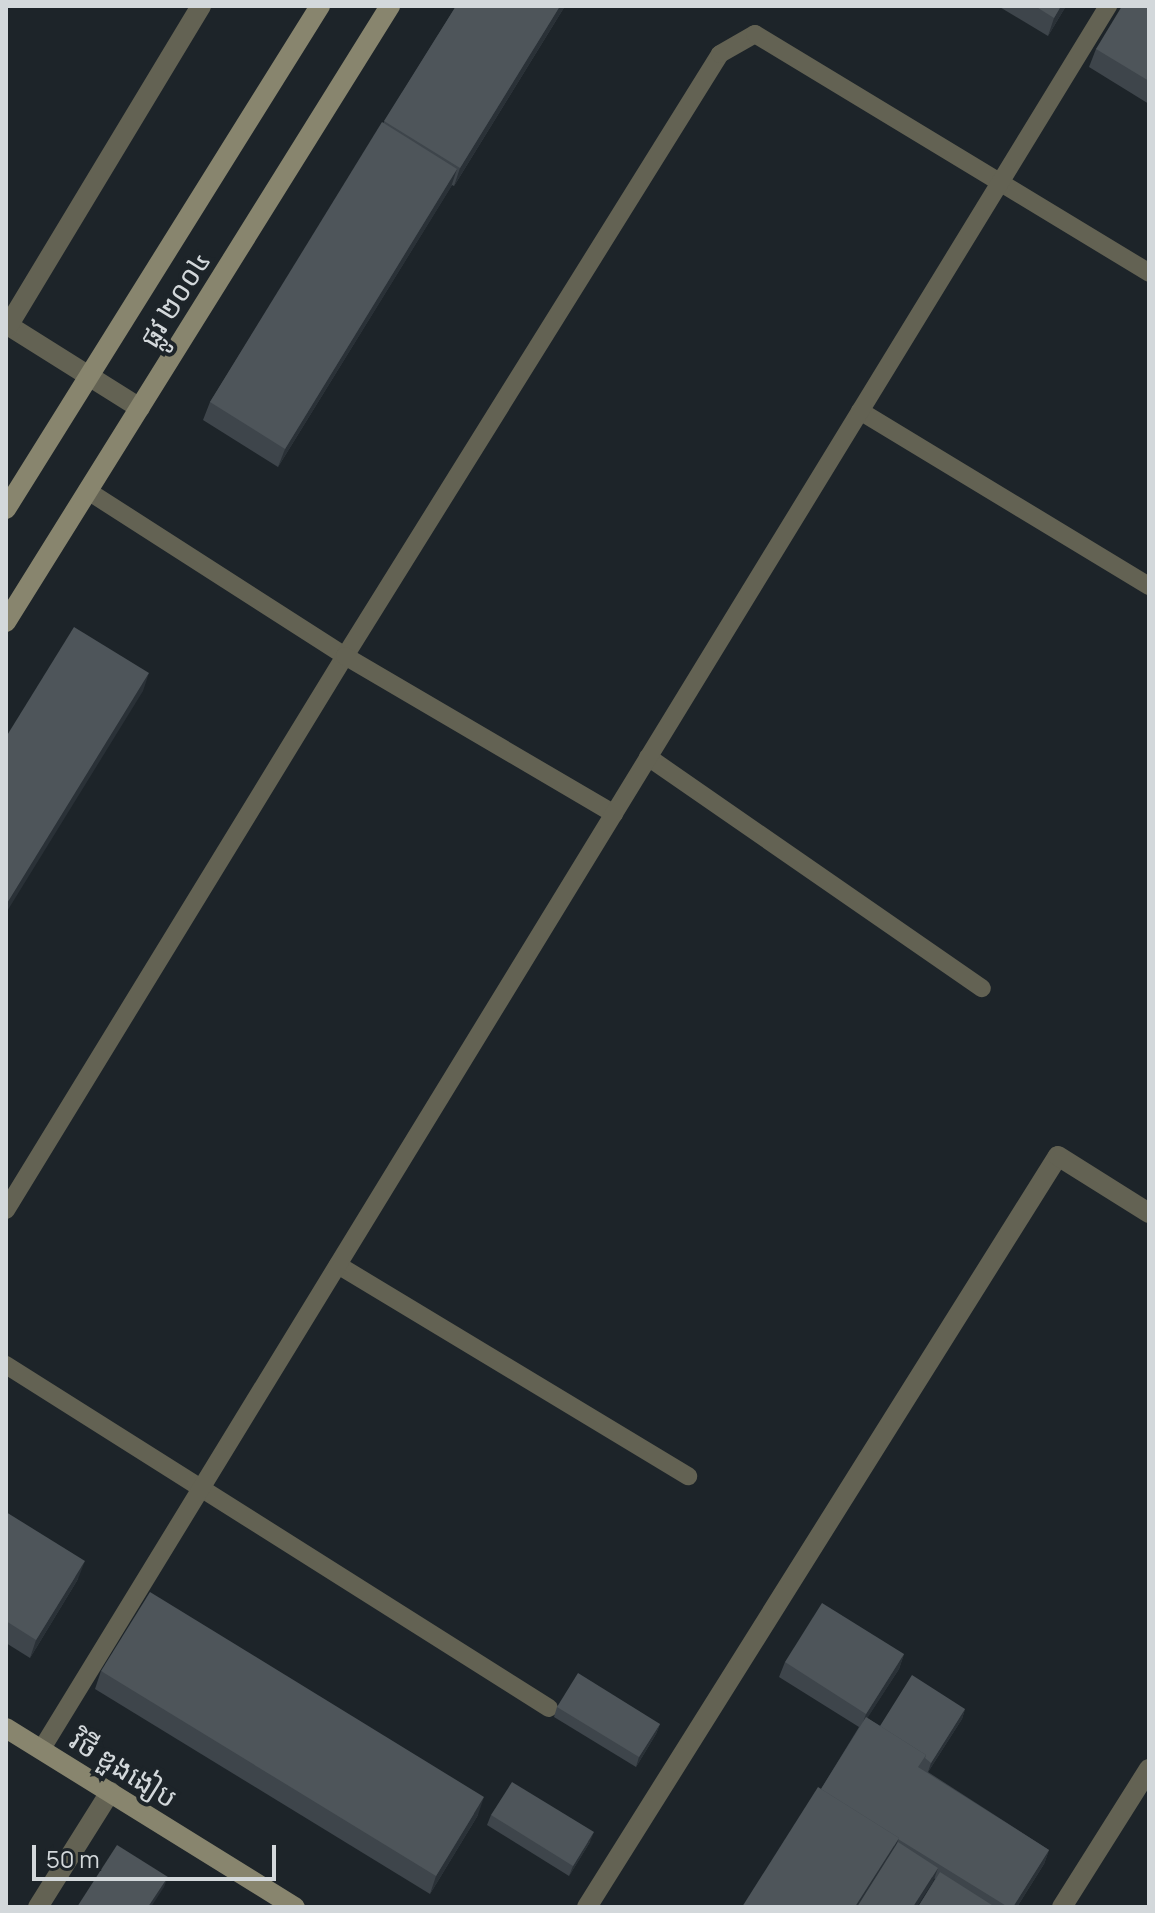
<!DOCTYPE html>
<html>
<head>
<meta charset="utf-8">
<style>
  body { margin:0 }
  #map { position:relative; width:1155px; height:1913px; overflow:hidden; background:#1d2429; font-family:Manrope,"Noto Sans Khmer",sans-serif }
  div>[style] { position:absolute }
  .lane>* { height:18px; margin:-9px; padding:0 9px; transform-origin:9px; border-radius:9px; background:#636253 }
  .street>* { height:20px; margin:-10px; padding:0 10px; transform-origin:10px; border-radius:10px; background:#636253 }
  .secondary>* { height:20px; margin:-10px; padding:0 10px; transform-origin:10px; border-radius:10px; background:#88856e }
  .wall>* { inset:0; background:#3e454b }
  .shaded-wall>* { inset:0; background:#2a3137 }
  .building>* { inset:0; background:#4e555a }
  span { translate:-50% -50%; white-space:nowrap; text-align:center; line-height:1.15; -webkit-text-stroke:8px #1d2429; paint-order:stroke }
  .street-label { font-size:28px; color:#d3d8db }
  .frame { position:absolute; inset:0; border:8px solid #d3d8db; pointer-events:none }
  .scale { position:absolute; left:32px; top:1845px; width:244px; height:36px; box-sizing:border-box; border:4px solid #d3d8db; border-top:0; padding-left:10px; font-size:24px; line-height:28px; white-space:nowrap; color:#d3d8db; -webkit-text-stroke:6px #1d2429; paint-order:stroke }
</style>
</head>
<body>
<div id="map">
  <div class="lane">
    <div style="left:860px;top:411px;width:338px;rotate:31.2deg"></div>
    <div style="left:88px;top:491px;width:305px;rotate:32.7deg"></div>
    <div style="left:345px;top:656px;width:709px;rotate:-58.08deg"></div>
    <div style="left:720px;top:54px;width:40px;rotate:-29.7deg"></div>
    <div style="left:755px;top:34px;width:461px;rotate:31.2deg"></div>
    <div style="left:648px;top:757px;width:406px;rotate:34.7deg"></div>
    <div style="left:6px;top:1210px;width:649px;rotate:-58.54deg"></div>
    <div style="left:345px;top:656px;width:312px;rotate:30.4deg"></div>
    <div style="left:338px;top:1265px;width:409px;rotate:31.1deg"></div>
    <div style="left:6px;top:1365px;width:642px;rotate:32.28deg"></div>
    <div style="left:41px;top:1750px;width:2045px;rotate:-58.54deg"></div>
  </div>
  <div class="street">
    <div style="left:6px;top:324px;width:158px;rotate:32.1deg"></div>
    <div style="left:8px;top:326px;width:374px;rotate:-58.9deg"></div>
    <div style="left:38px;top:1907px;width:136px;rotate:-57.9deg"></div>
    <div style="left:587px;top:1907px;width:886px;rotate:-57.91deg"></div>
    <div style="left:1058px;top:1156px;width:107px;rotate:32.1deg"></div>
    <div style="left:1062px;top:1907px;width:163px;rotate:-57.8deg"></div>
  </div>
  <div class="secondary">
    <div style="left:6px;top:509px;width:593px;rotate:-58.03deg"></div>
    <div style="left:6px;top:622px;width:726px;rotate:-58.06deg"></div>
    <div style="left:6px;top:1728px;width:340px;rotate:31.8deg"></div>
  </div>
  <div class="wall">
    <div style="clip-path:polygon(456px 6px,565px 6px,454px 186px,452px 185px,278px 467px,203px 420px,210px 402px)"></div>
    <div style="clip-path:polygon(998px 6px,1066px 6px,1048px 36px)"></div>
    <div style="clip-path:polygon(1149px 6px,1149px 104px,1089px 67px,1096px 49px)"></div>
    <div style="clip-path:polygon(6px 1512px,78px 1579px,30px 1658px,6px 1643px)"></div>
    <div style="clip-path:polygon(904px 1654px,899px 1669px,867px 1718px,880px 1726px,965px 1709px,962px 1719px,928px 1772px,1049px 1850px,1044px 1864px,1017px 1907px,918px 1907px,935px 1879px,821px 1789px,859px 1727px,779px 1677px,785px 1662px)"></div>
    <div style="clip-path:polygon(101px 1671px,478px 1815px,430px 1894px,95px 1689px)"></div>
    <div style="clip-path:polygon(557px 1707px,660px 1724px,656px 1734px,636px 1767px,554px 1717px)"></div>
    <div style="clip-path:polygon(491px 1815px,590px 1842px,569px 1876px,487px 1825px)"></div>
  </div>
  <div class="shaded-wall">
    <div style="clip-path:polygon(560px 6px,565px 6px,454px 186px,460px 168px)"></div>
    <div style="clip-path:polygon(1061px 6px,1066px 6px,1048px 36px,1054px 18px)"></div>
    <div style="clip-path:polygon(457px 169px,451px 187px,278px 467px,285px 449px)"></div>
    <div style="clip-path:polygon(149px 673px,143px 691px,6px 913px,6px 905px)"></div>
    <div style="clip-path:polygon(85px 1561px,78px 1579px,30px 1658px,36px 1640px)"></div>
    <div style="clip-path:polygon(904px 1654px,899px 1669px,861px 1728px,866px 1714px)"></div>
    <div style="clip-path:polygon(965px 1709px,962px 1719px,928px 1772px,931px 1763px)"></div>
    <div style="clip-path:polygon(660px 1724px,656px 1734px,636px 1767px,639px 1757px)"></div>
    <div style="clip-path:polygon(484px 1797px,478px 1815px,430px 1894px,436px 1876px)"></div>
    <div style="clip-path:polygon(594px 1832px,590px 1842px,569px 1876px,573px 1866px)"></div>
    <div style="clip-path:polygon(899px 1838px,892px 1856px,860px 1907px,855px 1907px)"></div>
    <div style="clip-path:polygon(1049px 1850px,1044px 1864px,1017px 1907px,1013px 1907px)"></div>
    <div style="clip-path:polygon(938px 1868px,933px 1882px,917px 1907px,913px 1907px)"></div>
    <div style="clip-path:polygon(168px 1877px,164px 1887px,151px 1907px,148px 1907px)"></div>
  </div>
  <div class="building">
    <div style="clip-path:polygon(456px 6px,560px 6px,460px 168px,384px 121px)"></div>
    <div style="clip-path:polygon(1035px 6px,1061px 6px,1054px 18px)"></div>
    <div style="clip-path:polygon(1122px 6px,1149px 6px,1149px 81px,1096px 49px)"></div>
    <div style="clip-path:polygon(382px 122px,457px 169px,285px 449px,210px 402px)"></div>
    <div style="clip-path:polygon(74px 627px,149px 673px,6px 905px,6px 737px)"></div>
    <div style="clip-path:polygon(6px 1512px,85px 1561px,36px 1640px,6px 1621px)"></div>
    <div style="clip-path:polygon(150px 1592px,484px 1797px,436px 1876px,101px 1671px)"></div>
    <div style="clip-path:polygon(822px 1603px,904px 1654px,866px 1714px,785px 1662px)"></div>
    <div style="clip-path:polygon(578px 1673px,660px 1724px,639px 1757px,557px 1707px)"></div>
    <div style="clip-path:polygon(912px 1675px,965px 1709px,931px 1763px,925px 1758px,926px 1755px,880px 1726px)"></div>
    <div style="clip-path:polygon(866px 1717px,926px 1755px,918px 1767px,1049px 1850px,1013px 1907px,1008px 1907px,898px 1839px,899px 1838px,821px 1789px)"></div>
    <div style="clip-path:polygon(512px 1782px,594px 1832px,573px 1866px,491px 1815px)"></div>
    <div style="clip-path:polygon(818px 1787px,899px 1838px,855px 1907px,742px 1907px)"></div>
    <div style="clip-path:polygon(898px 1842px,938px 1868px,913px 1907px,857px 1907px)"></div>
    <div style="clip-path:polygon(117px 1845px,168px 1877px,148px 1907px,77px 1907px)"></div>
    <div style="clip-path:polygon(940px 1872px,995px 1907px,918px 1907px)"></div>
  </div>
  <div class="street-label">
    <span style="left:174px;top:299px;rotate:-58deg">ផ្លូវ ២០០៤</span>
    <span style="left:124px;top:1768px;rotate:32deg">វិថី ឌួងងៀប</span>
  </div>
  <div class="frame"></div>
  <div class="scale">50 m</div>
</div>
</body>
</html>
